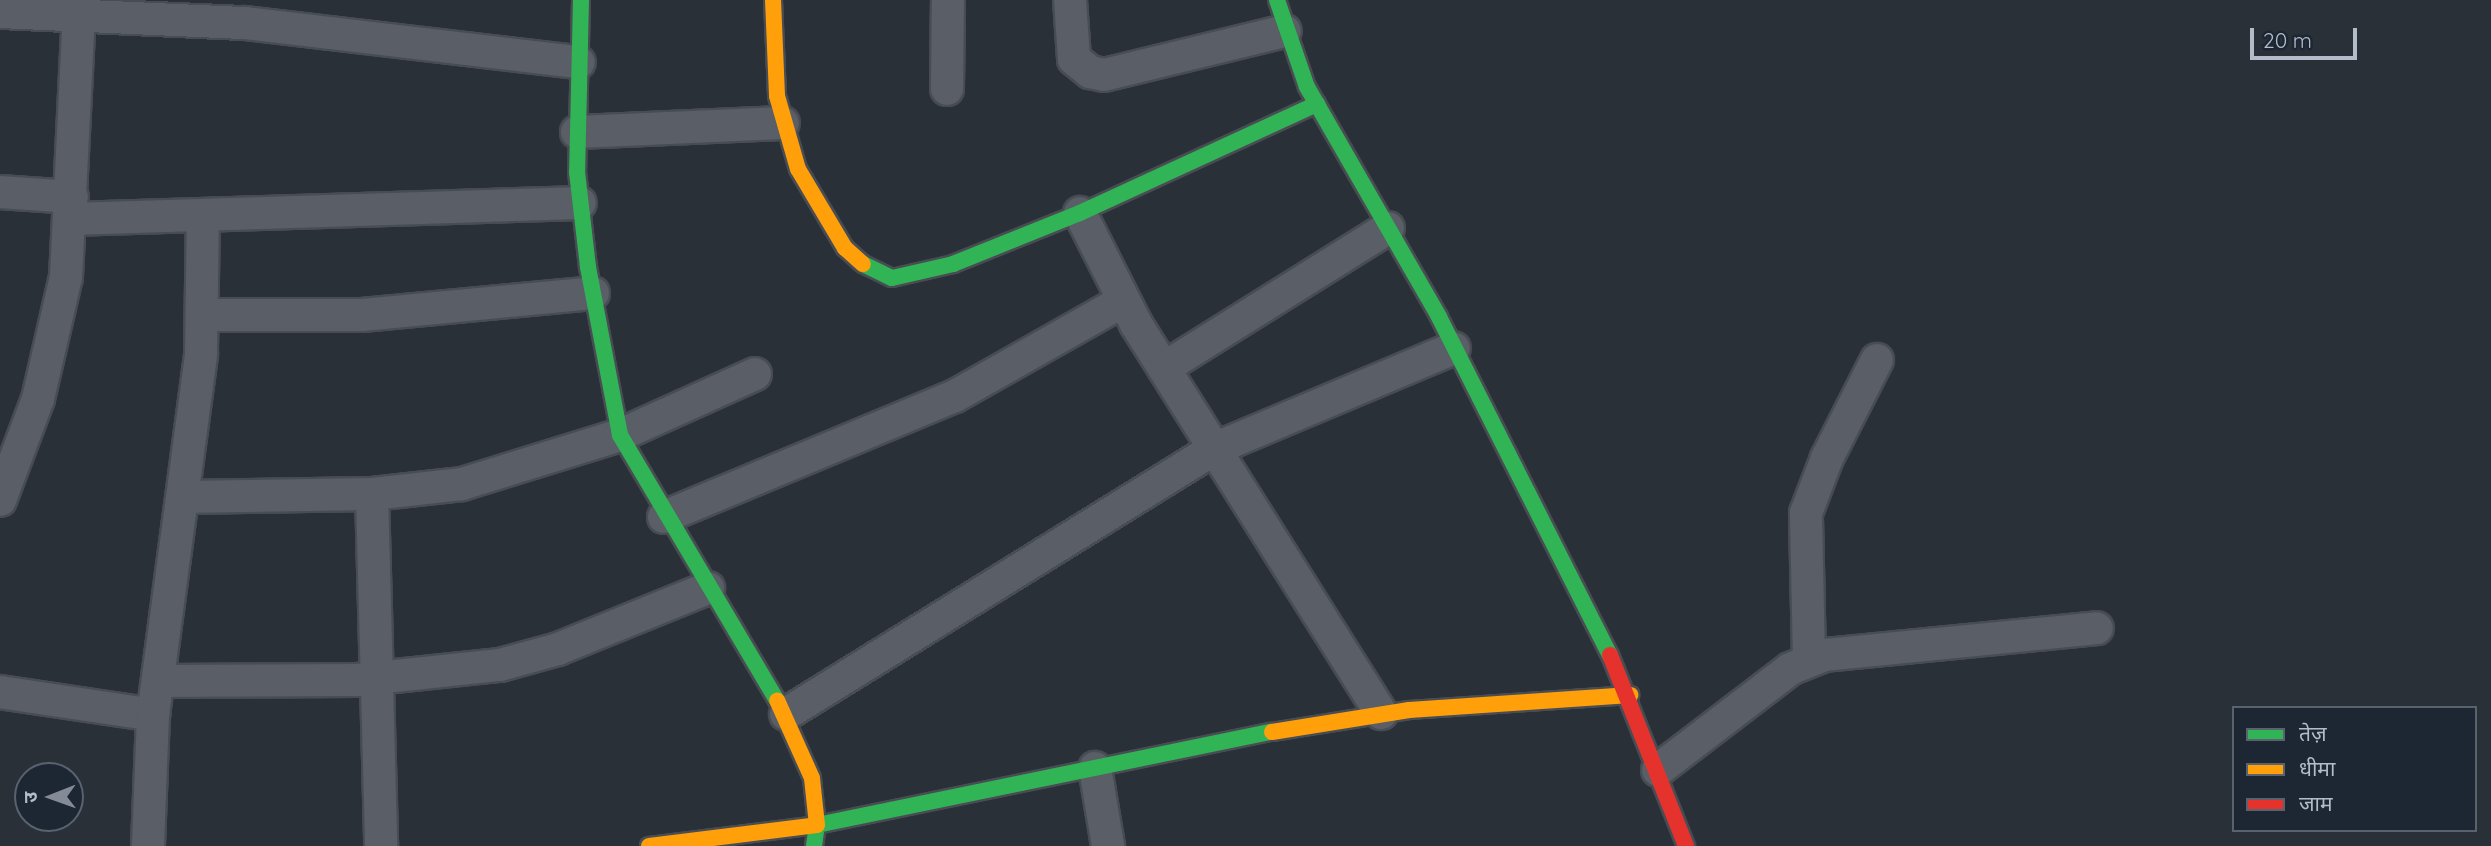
<!DOCTYPE html>
<html>
<head>
<meta charset="utf-8">
<style>
  body { margin:0 }
  #map { position:relative; width:2491px; height:846px; overflow:hidden; background:#2a3038; font-family:Quicksand,"Noto Sans Devanagari",sans-serif }
  div>[style] { position:absolute }
  .roads { filter:drop-shadow(2px 0 #484c53) drop-shadow(-2px 0 #484c53) drop-shadow(0 2px #484c53) drop-shadow(0 -2px #484c53) }
  .street>* { height:32px; margin:-16px; padding:0 16px; transform-origin:16px; border-radius:16px; background:#5a5e66 }
  .fast>* { height:16px; margin:-8px; padding:0 8px; transform-origin:8px; border-radius:8px; background:#30b455 }
  .slow>* { height:16px; margin:-8px; padding:0 8px; transform-origin:8px; border-radius:8px; background:#ff9f0a }
  .jam>* { height:16px; margin:-8px; padding:0 8px; transform-origin:8px; border-radius:8px; background:#e5322d }
  span { translate:-50% -50%; white-space:nowrap; text-align:center; line-height:1.15; -webkit-text-stroke:5px #1d2633; paint-order:stroke }
  .legend { position:absolute; left:2232px; top:706px; width:245px; height:126px; box-sizing:border-box; background:#1d2633; border:2px solid #59626f; margin:0; padding:9px 12px; list-style:none; font-size:21px; color:#b4bcc9 }
  .legend li { display:flex; align-items:center; gap:14px; height:35px }
  .legend b { width:35px; border:2px solid #59626f }
  .north { position:absolute; left:14px; top:762px; width:70px; height:70px; box-sizing:border-box; background:#1d2633; border:2px solid #59626f; border-radius:50%; rotate:269deg; font-size:19px; font-weight:700; line-height:28px; text-align:center; color:#b4bcc9 }
  .north::after { content:''; display:block; margin:auto; width:24px; height:32px; background:#848b96; clip-path:polygon(50% 0,100% 100%,50% 72%,0 100%) }
  .scale { position:absolute; left:2250px; top:28px; width:107px; height:32px; box-sizing:border-box; border:4px solid #b4bcc9; border-top:0; padding-left:9px; font-size:21px; line-height:24px; white-space:nowrap; color:#b4bcc9; -webkit-text-stroke:5px #1d2633; paint-order:stroke }
</style>
</head>
<body>
<div id="map">
  <div class="roads">
    <div class="street">
      <div style="left:1070px;top:0;width:59px;rotate:86.1deg"></div>
      <div style="left:1074px;top:59px;width:21px;rotate:39deg"></div>
      <div style="left:1090px;top:72px;width:14px;rotate:12deg"></div>
      <div style="left:1104px;top:75px;width:186px;rotate:-13.7deg"></div>
      <div style="left:0;top:12px;width:245px;rotate:2.6deg"></div>
      <div style="left:245px;top:23px;width:336px;rotate:6.7deg"></div>
      <div style="left:947px;top:89px;width:89px;rotate:-89.4deg"></div>
      <div style="left:577px;top:132px;width:206px;rotate:-2.5deg"></div>
      <div style="left:0;top:192px;width:72px;rotate:4deg"></div>
      <div style="left:1080px;top:213px;width:124px;rotate:63.2deg"></div>
      <div style="left:1136px;top:324px;width:460px;rotate:57.8deg"></div>
      <div style="left:71px;top:219px;width:509px;rotate:-1.8deg"></div>
      <div style="left:202px;top:315px;width:160px"></div>
      <div style="left:362px;top:315px;width:232px;rotate:-5.4deg"></div>
      <div style="left:1164px;top:368px;width:264px;rotate:-32deg"></div>
      <div style="left:372px;top:494px;width:352px;rotate:88.5deg"></div>
      <div style="left:185px;top:497px;width:187px;rotate:-0.9deg"></div>
      <div style="left:372px;top:494px;width:91px;rotate:-6.3deg"></div>
      <div style="left:462px;top:484px;width:165px;rotate:-17.2deg"></div>
      <div style="left:620px;top:435px;width:148px;rotate:-24.3deg"></div>
      <div style="left:0;top:500px;width:108px;rotate:-69.4deg"></div>
      <div style="left:38px;top:399px;width:125px;rotate:-77.1deg"></div>
      <div style="left:66px;top:277px;width:264px;rotate:-87.2deg"></div>
      <div style="left:664px;top:517px;width:315px;rotate:-22.6deg"></div>
      <div style="left:955px;top:396px;width:193px;rotate:-29.5deg"></div>
      <div style="left:1809px;top:660px;width:147px;rotate:-91.2deg"></div>
      <div style="left:1806px;top:513px;width:59px;rotate:-69.1deg"></div>
      <div style="left:1827px;top:458px;width:110px;rotate:-63deg"></div>
      <div style="left:158px;top:681px;width:199px;rotate:-0.3deg"></div>
      <div style="left:357px;top:680px;width:144px;rotate:-6deg"></div>
      <div style="left:500px;top:665px;width:60px;rotate:-15.4deg"></div>
      <div style="left:558px;top:649px;width:162px;rotate:-22.1deg"></div>
      <div style="left:0;top:692px;width:155px;rotate:8.5deg"></div>
      <div style="left:153px;top:715px;width:131px;rotate:92.2deg"></div>
      <div style="left:786px;top:714px;width:503px;rotate:-31.76deg"></div>
      <div style="left:1214px;top:449px;width:260px;rotate:-22.8deg"></div>
      <div style="left:153px;top:715px;width:365px;rotate:-82.4deg"></div>
      <div style="left:201px;top:353px;width:138px;rotate:-89.2deg"></div>
      <div style="left:1095px;top:768px;width:79px;rotate:80.5deg"></div>
      <div style="left:1658px;top:770px;width:166px;rotate:-37.4deg"></div>
      <div style="left:1790px;top:669px;width:37px;rotate:-22deg"></div>
      <div style="left:1824px;top:655px;width:274px;rotate:-5.6deg"></div>
    </div>
    <div class="fast">
      <div style="left:581px;top:0;width:172px;rotate:91.3deg"></div>
      <div style="left:577px;top:172px;width:96px;rotate:83.4deg"></div>
      <div style="left:588px;top:267px;width:171px;rotate:79.2deg"></div>
      <div style="left:620px;top:435px;width:308px;rotate:59.4deg"></div>
      <div style="left:1277px;top:0;width:92px;rotate:71deg"></div>
      <div style="left:1307px;top:87px;width:265px;rotate:60.1deg"></div>
      <div style="left:1439px;top:317px;width:379px;rotate:63.2deg"></div>
      <div style="left:863px;top:264px;width:32px;rotate:26deg"></div>
      <div style="left:892px;top:278px;width:63px;rotate:-12.9deg"></div>
      <div style="left:953px;top:264px;width:137px;rotate:-21.9deg"></div>
      <div style="left:1080px;top:213px;width:261px;rotate:-24.7deg"></div>
      <div style="left:814px;top:846px;width:21px;rotate:-82deg"></div>
      <div style="left:817px;top:825px;width:464px;rotate:-11.6deg"></div>
    </div>
    <div class="slow">
      <div style="left:773px;top:0;width:96px;rotate:87.6deg"></div>
      <div style="left:777px;top:96px;width:76px;rotate:74deg"></div>
      <div style="left:798px;top:169px;width:92px;rotate:59.3deg"></div>
      <div style="left:845px;top:248px;width:24px;rotate:42deg"></div>
      <div style="left:1272px;top:732px;width:139px;rotate:-9.1deg"></div>
      <div style="left:1409px;top:710px;width:222px;rotate:-3.9deg"></div>
      <div style="left:649px;top:846px;width:169px;rotate:-7.1deg"></div>
      <div style="left:817px;top:825px;width:47px;rotate:-96.1deg"></div>
      <div style="left:812px;top:778px;width:85px;rotate:-114.2deg"></div>
    </div>
    <div class="jam">
      <div style="left:1610px;top:655px;width:206px;rotate:68.3deg"></div>
    </div>
  </div>
  <ul class="legend">
  <li><b style="height:9px;background:#30b455"></b>तेज़</li>
  <li><b style="height:9px;background:#ff9f0a"></b>धीमा</li>
  <li><b style="height:9px;background:#e5322d"></b>जाम</li>
  </ul>
  <div class="north">उ</div>
  <div class="scale">20 m</div>
</div>
</body>
</html>
